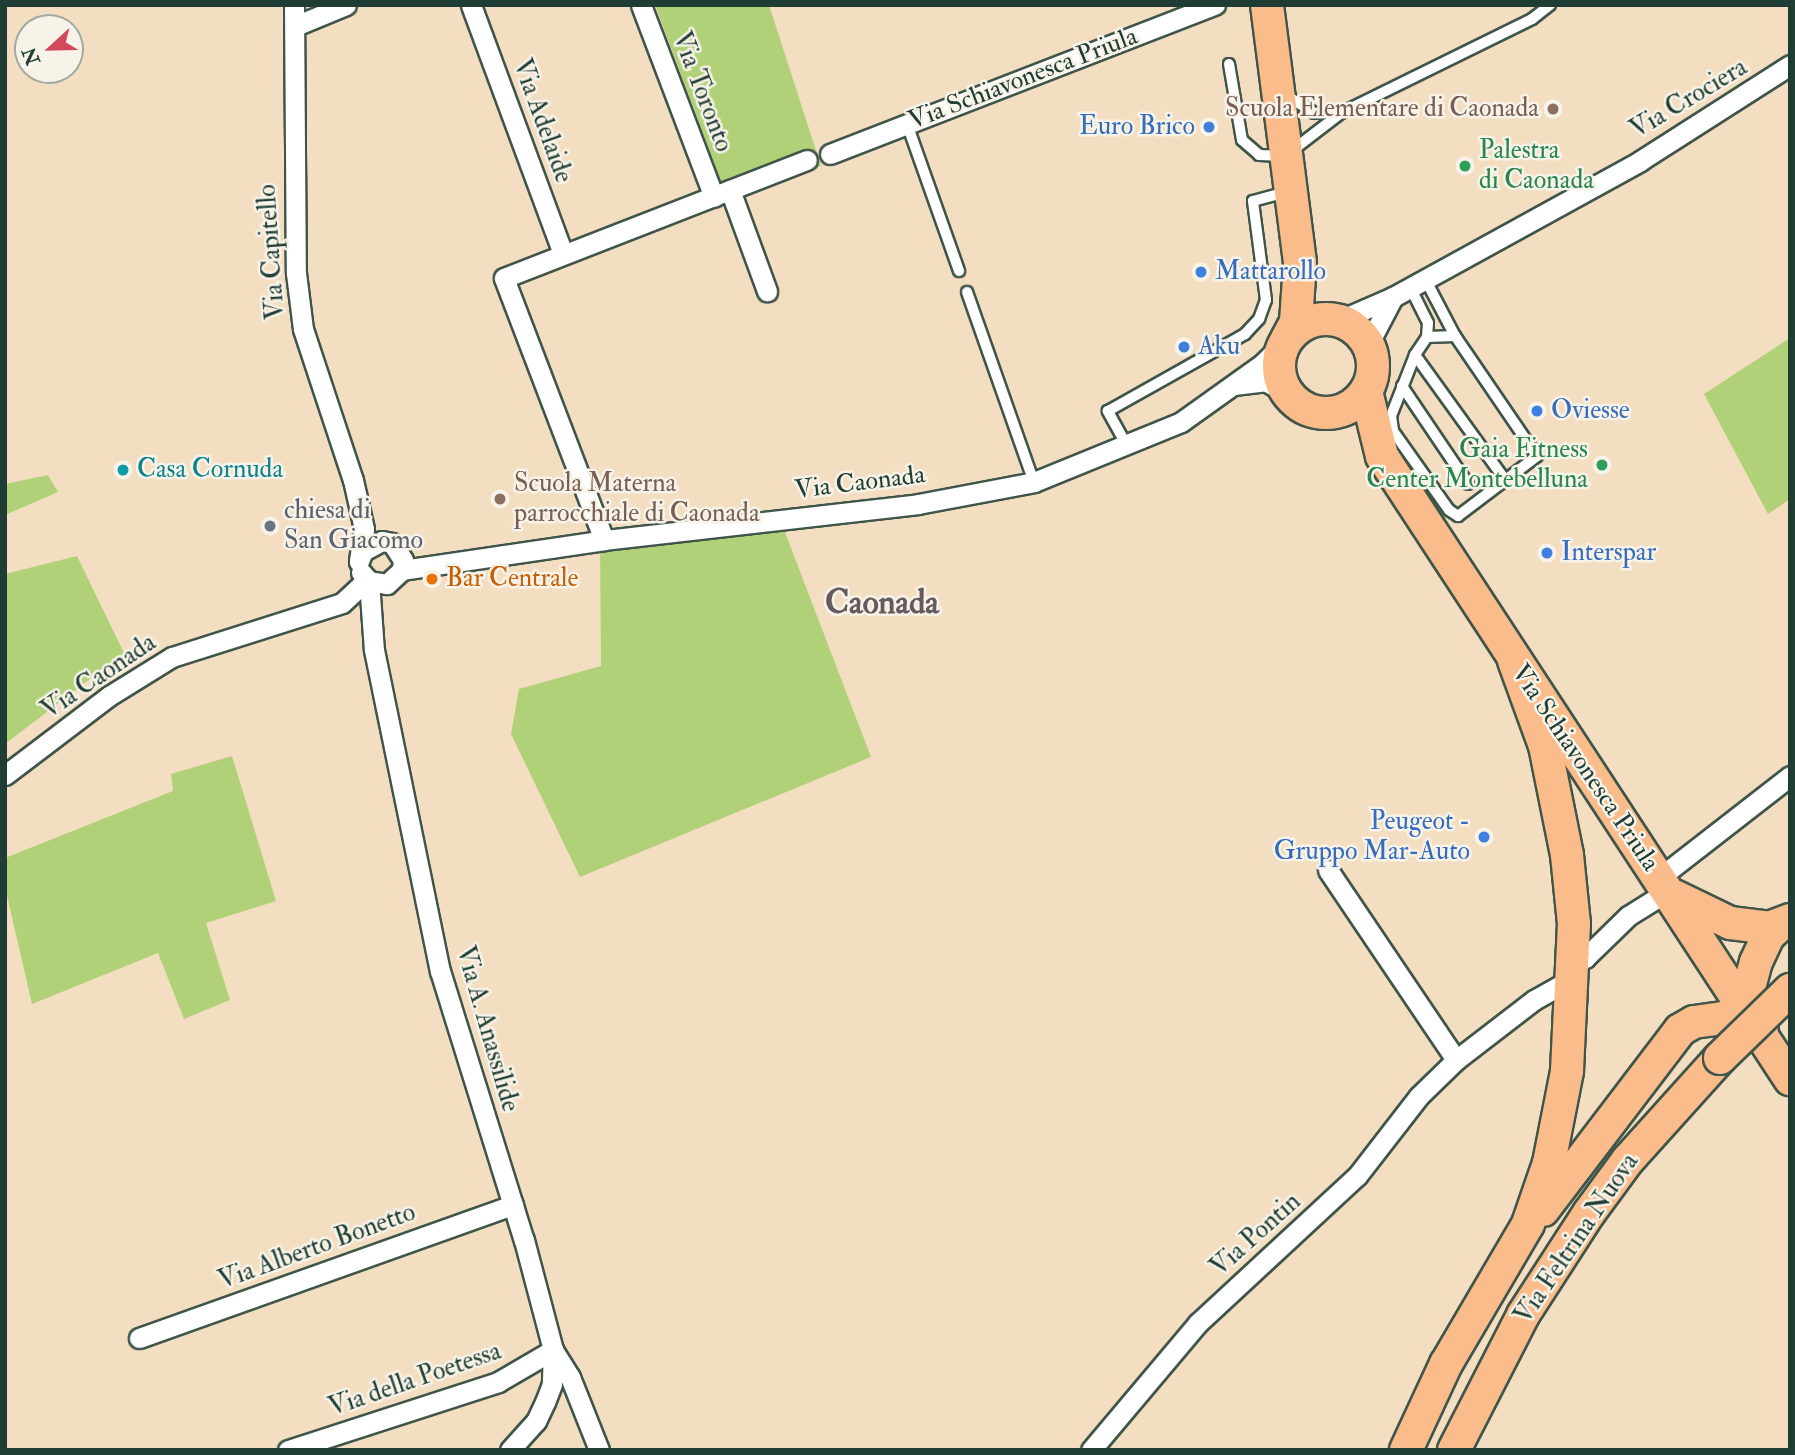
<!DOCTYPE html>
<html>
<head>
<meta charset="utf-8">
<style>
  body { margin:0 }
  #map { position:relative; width:1795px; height:1455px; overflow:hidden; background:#f3dec1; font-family:"IM FELL Double Pica",serif }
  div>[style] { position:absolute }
  .green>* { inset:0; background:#b1d178 }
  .roads { filter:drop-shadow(2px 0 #3f5549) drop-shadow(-2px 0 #3f5549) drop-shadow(0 2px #3f5549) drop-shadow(0 -2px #3f5549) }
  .service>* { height:10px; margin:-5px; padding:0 5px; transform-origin:5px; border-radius:5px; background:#fff }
  .minor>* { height:19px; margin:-9.5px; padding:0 9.5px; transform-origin:9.5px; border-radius:9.5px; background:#fff }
  .primary>* { height:32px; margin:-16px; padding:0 16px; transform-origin:16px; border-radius:16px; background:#fabc8b }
  .primary>.ring { margin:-16px; padding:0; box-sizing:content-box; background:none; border:32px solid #fabc8b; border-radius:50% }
  .bridges { filter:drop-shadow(2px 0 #3f5549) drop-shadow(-2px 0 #3f5549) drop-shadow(0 2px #3f5549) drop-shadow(0 -2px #3f5549) }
  .primary-bridge>* { height:32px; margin:-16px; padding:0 16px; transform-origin:16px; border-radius:16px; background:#fabc8b }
  .dots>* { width:19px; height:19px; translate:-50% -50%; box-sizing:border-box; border:4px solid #f7f3e8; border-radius:50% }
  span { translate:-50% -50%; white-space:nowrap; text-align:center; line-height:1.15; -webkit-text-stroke:5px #f7f3e8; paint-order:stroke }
  .street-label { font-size:26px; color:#1f3d34 }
  .education-label { font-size:26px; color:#785e54 }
  .right { translate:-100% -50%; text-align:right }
  .left { translate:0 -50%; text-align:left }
  .shop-label { font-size:26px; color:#366cbe }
  .leisure-label { font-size:26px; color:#27864d }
  .culture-label { font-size:26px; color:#0d838f }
  .worship-label { font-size:26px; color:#5b616d }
  .food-label { font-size:26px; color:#c56008 }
  .district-label { font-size:33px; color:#655a5e; font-weight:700 }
  .frame { position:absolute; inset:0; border:7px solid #1f3d34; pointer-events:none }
  .north { position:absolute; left:14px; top:14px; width:70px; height:70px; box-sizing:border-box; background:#f7f3e8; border:2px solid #a1aaa0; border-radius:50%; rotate:248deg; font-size:19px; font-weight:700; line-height:28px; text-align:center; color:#1f3d34 }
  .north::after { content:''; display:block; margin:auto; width:24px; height:32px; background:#d1495b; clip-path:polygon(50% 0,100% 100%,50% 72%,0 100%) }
</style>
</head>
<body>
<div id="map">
  <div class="green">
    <div style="clip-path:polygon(655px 5px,769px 5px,821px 166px,726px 195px)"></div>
    <div style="clip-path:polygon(1790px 338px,1790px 499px,1768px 514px,1704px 394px)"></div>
    <div style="clip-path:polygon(48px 475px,58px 492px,5px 515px,5px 484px)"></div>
    <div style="clip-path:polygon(783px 527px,871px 757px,580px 877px,511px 734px,519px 689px,601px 666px,600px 546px)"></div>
    <div style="clip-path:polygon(77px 556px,124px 653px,5px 744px,5px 574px)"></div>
    <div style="clip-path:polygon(232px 756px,276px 901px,206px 923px,230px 1000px,184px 1019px,158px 953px,32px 1004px,5px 887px,5px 858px,173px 791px,171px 774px)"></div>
  </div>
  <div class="roads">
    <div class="service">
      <div style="left:1229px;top:64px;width:77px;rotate:80.3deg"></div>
      <div style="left:1242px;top:140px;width:23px;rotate:41deg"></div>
      <div style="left:1259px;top:155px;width:26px;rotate:2deg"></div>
      <div style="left:1285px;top:156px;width:71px;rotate:-37.5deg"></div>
      <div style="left:1341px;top:113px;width:213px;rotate:-26.2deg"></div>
      <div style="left:1532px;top:19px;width:23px;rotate:-38deg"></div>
      <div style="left:1284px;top:94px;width:36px;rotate:32deg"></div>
      <div style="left:1314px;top:113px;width:27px"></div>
      <div style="left:907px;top:124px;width:156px;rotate:70.5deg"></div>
      <div style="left:1410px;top:287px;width:40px;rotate:63.4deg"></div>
      <div style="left:1428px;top:323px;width:14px;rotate:94deg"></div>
      <div style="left:1427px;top:337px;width:22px;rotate:124deg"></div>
      <div style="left:1415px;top:355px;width:66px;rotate:111.5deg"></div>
      <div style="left:1391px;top:416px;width:15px;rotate:82deg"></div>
      <div style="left:1393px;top:431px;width:97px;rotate:54.7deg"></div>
      <div style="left:1449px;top:510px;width:11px;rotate:34deg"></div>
      <div style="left:1458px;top:516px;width:99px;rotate:-37.2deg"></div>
      <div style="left:1537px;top:456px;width:145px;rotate:-124.3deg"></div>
      <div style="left:1455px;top:336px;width:67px;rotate:-117.7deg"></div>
      <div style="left:967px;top:292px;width:201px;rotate:70.6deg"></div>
      <div style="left:1427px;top:337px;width:28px;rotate:-2deg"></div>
      <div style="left:1415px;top:355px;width:154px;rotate:54.2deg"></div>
      <div style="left:1402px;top:386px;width:118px;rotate:56deg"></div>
      <div style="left:1126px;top:444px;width:38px;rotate:-119deg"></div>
      <div style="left:1108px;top:411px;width:157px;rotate:-29.3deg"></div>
      <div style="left:1245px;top:334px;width:21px;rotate:-47deg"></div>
      <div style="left:1259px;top:319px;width:20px;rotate:-70deg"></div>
      <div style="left:1266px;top:300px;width:100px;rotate:-97.5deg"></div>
      <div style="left:1253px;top:201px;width:34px;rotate:-15deg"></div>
    </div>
    <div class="minor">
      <div style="left:294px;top:5px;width:268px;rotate:89.6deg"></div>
      <div style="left:296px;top:273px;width:56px;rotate:82.9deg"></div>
      <div style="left:303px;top:329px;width:159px;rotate:71.7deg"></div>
      <div style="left:353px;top:480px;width:50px;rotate:77.3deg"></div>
      <div style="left:364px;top:529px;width:33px;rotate:99deg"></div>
      <div style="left:471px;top:5px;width:265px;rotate:69.7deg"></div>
      <div style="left:641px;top:5px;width:205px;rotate:69.2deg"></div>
      <div style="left:295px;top:26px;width:55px;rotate:-22.4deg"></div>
      <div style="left:830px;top:154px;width:413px;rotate:-21.2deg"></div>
      <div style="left:730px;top:190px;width:108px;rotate:69.9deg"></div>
      <div style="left:1338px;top:321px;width:60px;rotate:-23.6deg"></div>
      <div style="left:1393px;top:297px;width:282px;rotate:-28.8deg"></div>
      <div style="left:1640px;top:161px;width:178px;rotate:-32.6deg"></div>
      <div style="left:1368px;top:345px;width:54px;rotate:-62.5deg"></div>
      <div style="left:1234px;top:385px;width:31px;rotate:-7deg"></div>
      <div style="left:1265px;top:381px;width:25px;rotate:29deg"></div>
      <div style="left:604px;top:540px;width:280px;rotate:-110.9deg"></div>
      <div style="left:504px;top:278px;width:325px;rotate:-21.3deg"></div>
      <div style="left:359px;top:561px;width:11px;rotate:-68deg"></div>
      <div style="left:363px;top:551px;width:21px;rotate:-28deg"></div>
      <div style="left:382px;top:541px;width:10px;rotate:11deg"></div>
      <div style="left:392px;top:543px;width:20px;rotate:57deg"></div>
      <div style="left:403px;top:560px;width:10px;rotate:96deg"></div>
      <div style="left:402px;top:570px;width:21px;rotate:137deg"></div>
      <div style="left:387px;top:584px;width:18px;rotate:-171deg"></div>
      <div style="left:369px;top:581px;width:12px;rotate:-132deg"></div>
      <div style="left:402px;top:570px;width:204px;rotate:-8.4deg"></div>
      <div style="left:604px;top:540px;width:316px;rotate:-6.5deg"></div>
      <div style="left:918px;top:504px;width:118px;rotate:-10.7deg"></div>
      <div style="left:1034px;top:482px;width:159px;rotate:-22.2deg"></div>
      <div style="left:1181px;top:422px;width:98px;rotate:-35.5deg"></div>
      <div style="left:1261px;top:365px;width:35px;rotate:-44deg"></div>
      <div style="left:369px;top:581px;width:69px;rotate:85.9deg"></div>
      <div style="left:374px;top:650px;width:328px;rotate:78.4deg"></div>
      <div style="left:440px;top:971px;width:282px;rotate:72.7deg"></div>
      <div style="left:524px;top:1240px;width:114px;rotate:75.2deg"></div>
      <div style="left:553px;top:1350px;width:34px;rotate:92deg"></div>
      <div style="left:552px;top:1384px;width:19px;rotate:111deg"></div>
      <div style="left:545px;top:1402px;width:21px;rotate:115deg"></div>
      <div style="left:536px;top:1421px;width:39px;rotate:132deg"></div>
      <div style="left:5px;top:775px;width:131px;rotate:-37.2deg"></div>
      <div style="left:109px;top:696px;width:74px;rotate:-31.8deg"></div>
      <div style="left:172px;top:657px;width:178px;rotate:-17.6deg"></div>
      <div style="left:342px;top:603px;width:34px;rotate:-43deg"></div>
      <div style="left:1328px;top:870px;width:229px;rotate:56deg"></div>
      <div style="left:1659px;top:878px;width:166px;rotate:-37.9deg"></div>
      <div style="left:1573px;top:962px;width:13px;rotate:-18deg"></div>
      <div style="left:1585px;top:958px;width:60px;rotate:-44.3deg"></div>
      <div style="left:1628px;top:916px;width:47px;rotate:-32deg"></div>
      <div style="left:139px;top:1338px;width:397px;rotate:-19.6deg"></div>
      <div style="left:288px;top:1450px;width:221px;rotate:-17.9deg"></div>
      <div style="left:498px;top:1382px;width:64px;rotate:-30.2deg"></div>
      <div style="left:553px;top:1350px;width:32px;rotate:58deg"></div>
      <div style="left:570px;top:1377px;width:79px;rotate:68.3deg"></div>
      <div style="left:1091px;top:1450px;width:166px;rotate:-49.9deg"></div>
      <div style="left:1198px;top:1323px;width:217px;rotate:-42.8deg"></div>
      <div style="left:1357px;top:1176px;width:101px;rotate:-52.2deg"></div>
      <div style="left:1419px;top:1096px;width:52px;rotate:-44.2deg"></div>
      <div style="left:1456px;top:1060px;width:98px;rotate:-37.6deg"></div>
      <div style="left:1534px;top:1000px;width:45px;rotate:-29.4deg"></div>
    </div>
    <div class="primary">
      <div style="left:1267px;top:5px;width:260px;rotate:82.7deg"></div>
      <div style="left:1300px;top:263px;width:59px;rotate:93.9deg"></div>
      <div style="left:1296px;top:322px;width:19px;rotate:118deg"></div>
      <div class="ring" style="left:1279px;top:319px;width:62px;height:62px"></div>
      <div style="left:1366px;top:391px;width:67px;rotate:76.2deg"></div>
      <div style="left:1382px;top:456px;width:745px;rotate:56.78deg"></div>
      <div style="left:1674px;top:896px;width:62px;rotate:25.7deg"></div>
      <div style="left:1730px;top:923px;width:39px;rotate:7deg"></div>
      <div style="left:1769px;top:928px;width:22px;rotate:-21deg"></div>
      <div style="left:1749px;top:1021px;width:22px;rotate:-98deg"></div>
      <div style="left:1746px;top:999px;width:38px;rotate:-75deg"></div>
      <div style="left:1756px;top:962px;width:29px;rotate:-65deg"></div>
      <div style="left:1768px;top:936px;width:16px;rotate:-43deg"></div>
      <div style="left:1543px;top:1210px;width:226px;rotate:-52.7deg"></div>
      <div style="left:1680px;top:1030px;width:16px;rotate:-30deg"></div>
      <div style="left:1694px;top:1022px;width:30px;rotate:-8deg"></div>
      <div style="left:1724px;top:1018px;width:39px;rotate:13deg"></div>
      <div style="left:1406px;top:1450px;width:95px;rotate:-65.1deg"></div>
      <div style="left:1446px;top:1364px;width:162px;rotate:-59.6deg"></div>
      <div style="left:1528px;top:1224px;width:65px;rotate:-71deg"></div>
      <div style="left:1549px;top:1163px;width:94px;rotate:-78.9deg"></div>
      <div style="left:1567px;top:1071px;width:147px;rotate:-87.3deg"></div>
      <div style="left:1574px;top:924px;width:69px;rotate:-95.8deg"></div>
      <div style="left:1567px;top:855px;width:111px;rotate:-101.4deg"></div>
      <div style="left:1545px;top:746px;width:90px;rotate:-110deg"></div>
      <div style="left:1454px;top:1450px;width:152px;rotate:-62.9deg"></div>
      <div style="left:1523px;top:1315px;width:121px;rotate:-57.1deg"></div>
      <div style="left:1589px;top:1213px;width:66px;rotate:-53.7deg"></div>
      <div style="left:1628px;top:1160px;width:137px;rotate:-48deg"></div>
    </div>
  </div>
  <div class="bridges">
    <div class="primary-bridge">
      <div style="left:1720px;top:1058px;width:98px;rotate:-44.2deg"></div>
    </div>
  </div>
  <div class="dots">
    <div style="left:1553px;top:109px;background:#8d6e63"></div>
    <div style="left:1209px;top:127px;background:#3f7fe0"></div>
    <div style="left:1465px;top:166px;background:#2e9e5b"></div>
    <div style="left:1201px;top:272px;background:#3f7fe0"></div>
    <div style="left:1184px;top:347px;background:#3f7fe0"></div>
    <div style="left:1537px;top:411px;background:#3f7fe0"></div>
    <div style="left:1602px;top:465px;background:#2e9e5b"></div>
    <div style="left:123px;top:470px;background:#0f9aa8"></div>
    <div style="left:500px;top:499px;background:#8d6e63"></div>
    <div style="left:270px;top:526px;background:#6b7280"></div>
    <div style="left:1547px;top:553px;background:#3f7fe0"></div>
    <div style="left:432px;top:579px;background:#e8710a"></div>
    <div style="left:1484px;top:837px;background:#3f7fe0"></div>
  </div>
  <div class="street-label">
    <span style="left:1023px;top:79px;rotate:-21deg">Via Schiavonesca Priula</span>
    <span style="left:702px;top:92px;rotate:69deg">Via Toronto</span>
    <span style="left:1689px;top:99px;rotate:-31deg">Via Crociera</span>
    <span style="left:542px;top:121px;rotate:70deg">Via Adelaide</span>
    <span style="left:272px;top:252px;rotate:-94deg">Via Capitello</span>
    <span style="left:860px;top:483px;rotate:-7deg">Via Caonada</span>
    <span style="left:99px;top:677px;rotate:-34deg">Via Caonada</span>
    <span style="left:1585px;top:768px;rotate:56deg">Via Schiavonesca Priula</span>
    <span style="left:487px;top:1029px;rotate:74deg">Via A. Anassilide</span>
    <span style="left:1256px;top:1235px;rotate:-42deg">Via Pontin</span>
    <span style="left:1577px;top:1239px;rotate:-56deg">Via Feltrina Nuova</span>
    <span style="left:317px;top:1247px;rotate:-20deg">Via Alberto Bonetto</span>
    <span style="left:415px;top:1380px;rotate:-19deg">Via della Poetessa</span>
  </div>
  <div class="education-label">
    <span class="right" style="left:1539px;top:109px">Scuola Elementare di Caonada</span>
    <span class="left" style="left:514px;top:499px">Scuola Materna<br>parrocchiale di Caonada</span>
  </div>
  <div class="shop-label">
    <span class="right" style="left:1195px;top:127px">Euro Brico</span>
    <span class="left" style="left:1215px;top:272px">Mattarollo</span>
    <span class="left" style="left:1198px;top:347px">Aku</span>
    <span class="left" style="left:1551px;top:411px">Oviesse</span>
    <span class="left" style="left:1561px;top:553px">Interspar</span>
    <span class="right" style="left:1470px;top:837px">Peugeot -<br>Gruppo Mar-Auto</span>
  </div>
  <div class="leisure-label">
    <span class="left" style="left:1479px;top:166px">Palestra<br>di Caonada</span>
    <span class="right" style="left:1588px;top:465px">Gaia Fitness<br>Center Montebelluna</span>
  </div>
  <div class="culture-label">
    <span class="left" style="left:137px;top:470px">Casa Cornuda</span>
  </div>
  <div class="worship-label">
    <span class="left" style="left:284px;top:526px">chiesa di<br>San Giacomo</span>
  </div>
  <div class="food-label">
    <span class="left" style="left:446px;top:579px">Bar Centrale</span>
  </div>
  <div class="district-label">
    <span style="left:882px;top:603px">Caonada</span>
  </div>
  <div class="frame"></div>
  <div class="north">N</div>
</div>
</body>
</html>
